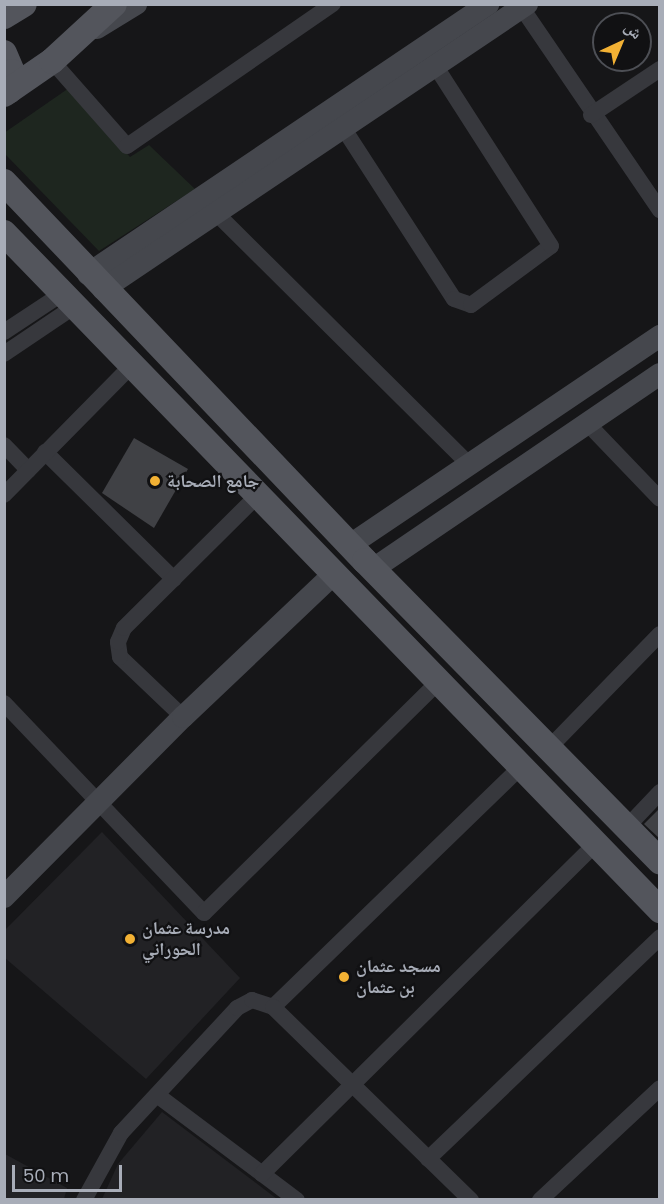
<!DOCTYPE html>
<html>
<head>
<meta charset="utf-8">
<style>
  body { margin:0 }
  #map { position:relative; width:664px; height:1204px; overflow:hidden; background:#161618; font-family:Poppins,"Noto Naskh Arabic",sans-serif }
  div>[style] { position:absolute }
  .built>* { inset:0; background:#222225 }
  .green>* { inset:0; background:#1e261f }
  .building>* { inset:0; background:#404145 }
  .street>* { height:16px; margin:-8px; padding:0 8px; transform-origin:8px; border-radius:8px; background:#37383d }
  .secondary>* { height:22px; margin:-11px; padding:0 11px; transform-origin:11px; border-radius:11px; background:#45474d }
  .primary>* { height:26px; margin:-13px; padding:0 13px; transform-origin:13px; border-radius:13px; background:#53555c }
  .dots>* { width:16px; height:16px; translate:-50% -50%; box-sizing:border-box; border:3px solid #111113; border-radius:50% }
  span { translate:-50% -50%; white-space:nowrap; text-align:center; line-height:1.15; -webkit-text-stroke:4.5px #111113; paint-order:stroke }
  .poi-label { font-size:18px; color:#a8adb8; font-weight:700 }
  .left { translate:0 -50%; text-align:left }
  .frame { position:absolute; inset:0; border:6px solid #a8adb8; pointer-events:none }
  .north { position:absolute; left:592px; top:12px; width:60px; height:60px; box-sizing:border-box; background:#111113; border:2px solid #4d4f55; border-radius:50%; rotate:44deg; font-size:16px; font-weight:700; line-height:24px; text-align:center; color:#a8adb8 }
  .north::after { content:''; display:block; margin:auto; width:21px; height:27px; background:#f2b134; clip-path:polygon(50% 0,100% 100%,50% 72%,0 100%) }
  .scale { position:absolute; left:12px; top:1165px; width:110px; height:27px; box-sizing:border-box; border:3px solid #a8adb8; border-top:0; padding-left:8px; font-size:18px; line-height:21px; white-space:nowrap; color:#a8adb8; -webkit-text-stroke:4px #111113; paint-order:stroke }
</style>
</head>
<body>
<div id="map">
  <div class="built">
    <div style="clip-path:polygon(102px 832px,240px 978px,146px 1079px,5px 958px,5px 930px)"></div>
    <div style="clip-path:polygon(162px 1112px,277px 1199px,102px 1199px,118px 1164px)"></div>
    <div style="clip-path:polygon(5px 1154px,67px 1188px,64px 1199px,5px 1199px)"></div>
  </div>
  <div class="green">
    <div style="clip-path:polygon(69px 88px,130px 157px,149px 145px,195px 189px,99px 251px,5px 154px,4px 133px)"></div>
  </div>
  <div class="building">
    <div style="clip-path:polygon(134px 438px,188px 469px,154px 528px,102px 493px)"></div>
    <div style="clip-path:polygon(660px 808px,660px 839px,644px 824px)"></div>
  </div>
  <div class="street">
    <div style="left:522px;top:8px;width:245px;rotate:55.7deg"></div>
    <div style="left:52px;top:61px;width:113px;rotate:48.6deg"></div>
    <div style="left:127px;top:146px;width:250px;rotate:-34.6deg"></div>
    <div style="left:591px;top:115px;width:83px;rotate:-33.7deg"></div>
    <div style="left:344px;top:129px;width:202px;rotate:57.1deg"></div>
    <div style="left:454px;top:299px;width:18px;rotate:19deg"></div>
    <div style="left:471px;top:305px;width:99px;rotate:-36.4deg"></div>
    <div style="left:551px;top:246px;width:213px;rotate:-122.7deg"></div>
    <div style="left:217px;top:214px;width:356px;rotate:44.8deg"></div>
    <div style="left:4px;top:332px;width:71px;rotate:-33.5deg"></div>
    <div style="left:4px;top:354px;width:86px;rotate:-34.1deg"></div>
    <div style="left:587px;top:423px;width:105px;rotate:46.2deg"></div>
    <div style="left:4px;top:445px;width:35px;rotate:46deg"></div>
    <div style="left:45px;top:452px;width:181px;rotate:44.6deg"></div>
    <div style="left:4px;top:495px;width:184px;rotate:-45.4deg"></div>
    <div style="left:4px;top:703px;width:290px;rotate:46.4deg"></div>
    <div style="left:204px;top:913px;width:329px;rotate:-44.6deg"></div>
    <div style="left:183px;top:717px;width:87px;rotate:-136.4deg"></div>
    <div style="left:120px;top:657px;width:15px;rotate:-98deg"></div>
    <div style="left:118px;top:642px;width:15px;rotate:-67deg"></div>
    <div style="left:124px;top:628px;width:190px;rotate:-44.8deg"></div>
    <div style="left:549px;top:748px;width:159px;rotate:-45.8deg"></div>
    <div style="left:626px;top:828px;width:50px;rotate:-46.6deg"></div>
    <div style="left:273px;top:1007px;width:344px;rotate:-44.1deg"></div>
    <div style="left:157px;top:1095px;width:175px;rotate:36.9deg"></div>
    <div style="left:428px;top:1159px;width:321px;rotate:-43.7deg"></div>
    <div style="left:262px;top:1174px;width:469px;rotate:-44.7deg"></div>
    <div style="left:84px;top:1200px;width:77px;rotate:-61.1deg"></div>
    <div style="left:121px;top:1133px;width:171px;rotate:-47.1deg"></div>
    <div style="left:237px;top:1008px;width:17px;rotate:-28deg"></div>
    <div style="left:252px;top:1000px;width:22px;rotate:18deg"></div>
    <div style="left:273px;top:1007px;width:277px;rotate:44.3deg"></div>
    <div style="left:540px;top:1200px;width:164px;rotate:-43deg"></div>
  </div>
  <div class="secondary">
    <div style="left:97px;top:28px;width:46px;rotate:-31.6deg"></div>
    <div style="left:88px;top:274px;width:483px;rotate:-34deg"></div>
    <div style="left:103px;top:289px;width:511px;rotate:-33.91deg"></div>
    <div style="left:350px;top:545px;width:374px;rotate:-34deg"></div>
    <div style="left:373px;top:569px;width:347px;rotate:-34.2deg"></div>
    <div style="left:4px;top:897px;width:254px;rotate:-45.2deg"></div>
    <div style="left:183px;top:717px;width:209px;rotate:-43.5deg"></div>
  </div>
  <div class="primary">
    <div style="left:4px;top:16px;width:23px;rotate:-31deg"></div>
    <div style="left:4px;top:53px;width:21px;rotate:67deg"></div>
    <div style="left:12px;top:72px;width:19px;rotate:99deg"></div>
    <div style="left:4px;top:94px;width:58px;rotate:-34.5deg"></div>
    <div style="left:52px;top:61px;width:84px;rotate:-42.6deg"></div>
    <div style="left:4px;top:182px;width:523px;rotate:46.39deg"></div>
    <div style="left:365px;top:561px;width:421px;rotate:45.5deg"></div>
    <div style="left:4px;top:233px;width:943px;rotate:45.9deg"></div>
  </div>
  <div class="dots">
    <div style="left:155px;top:481px;background:#f2b134"></div>
    <div style="left:130px;top:939px;background:#f2b134"></div>
    <div style="left:344px;top:977px;background:#f2b134"></div>
  </div>
  <div class="poi-label">
    <span class="left" style="left:167px;top:481px">جامع الصحابة</span>
    <span class="left" style="left:142px;top:939px">مدرسة عثمان<br>الحوراني</span>
    <span class="left" style="left:356px;top:977px">مسجد عثمان<br>بن عثمان</span>
  </div>
  <div class="frame"></div>
  <div class="north">ش</div>
  <div class="scale">50 m</div>
</div>
</body>
</html>
